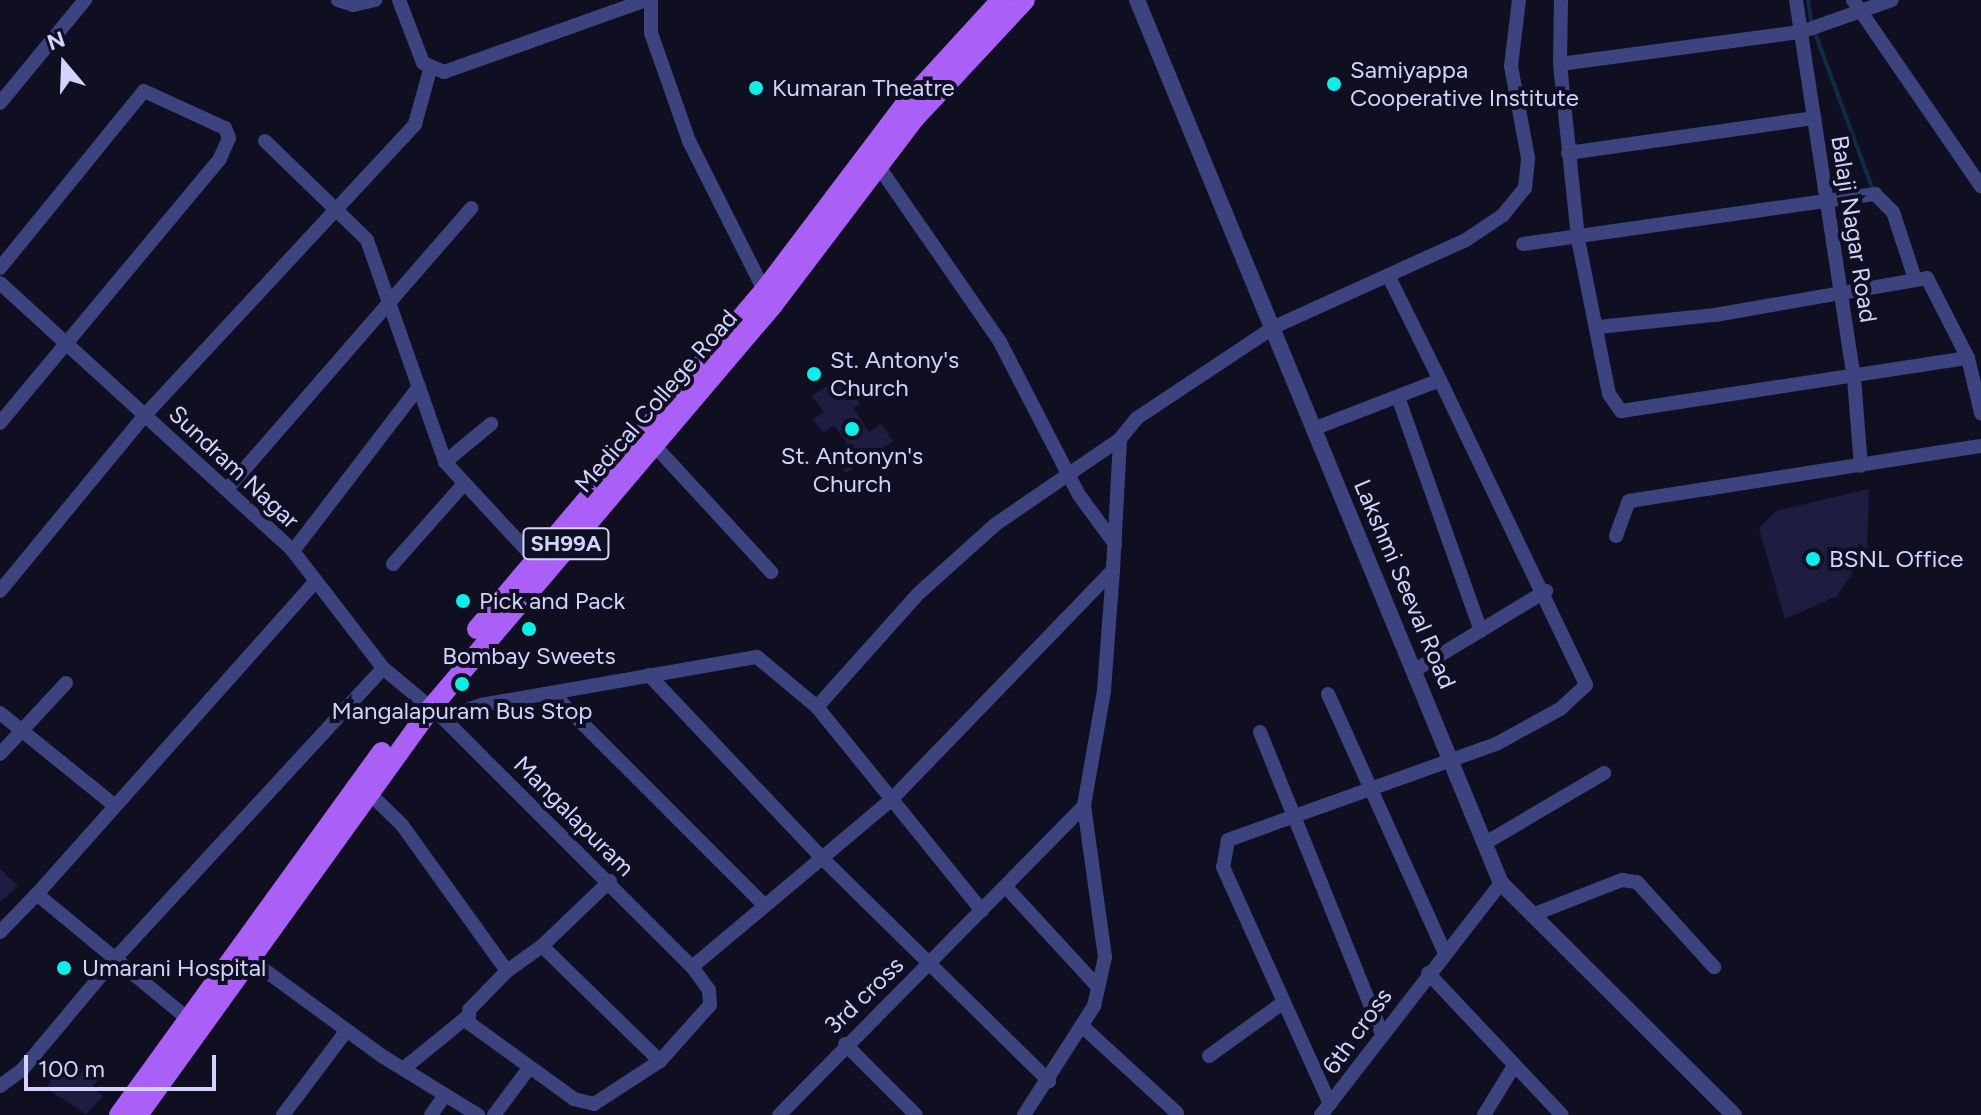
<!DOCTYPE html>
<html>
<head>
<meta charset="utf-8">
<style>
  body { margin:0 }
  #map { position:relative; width:1981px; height:1115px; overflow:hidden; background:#100f22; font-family:Figtree,sans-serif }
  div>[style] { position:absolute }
  .stream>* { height:4px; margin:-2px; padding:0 2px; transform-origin:2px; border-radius:2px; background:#102b45 }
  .building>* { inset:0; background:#1f1c42 }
  .minor>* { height:14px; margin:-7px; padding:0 7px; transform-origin:7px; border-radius:7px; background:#3c437f }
  .tertiary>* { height:16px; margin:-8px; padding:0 8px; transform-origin:8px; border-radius:8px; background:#3c437f }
  .primary>* { height:20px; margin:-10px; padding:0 10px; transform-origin:10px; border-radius:10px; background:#aa5ff7 }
  .dots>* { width:22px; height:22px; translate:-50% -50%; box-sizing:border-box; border:4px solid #100f22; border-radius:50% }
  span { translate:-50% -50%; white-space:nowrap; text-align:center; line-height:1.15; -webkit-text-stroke:8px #100f22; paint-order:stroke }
  .shield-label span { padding:2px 6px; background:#100f22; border:2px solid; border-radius:6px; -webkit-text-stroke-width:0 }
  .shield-label { font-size:22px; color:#d3d3fd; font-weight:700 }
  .poi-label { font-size:24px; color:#d3d3fd }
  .left { translate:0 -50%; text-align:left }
  .street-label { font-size:24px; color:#d3d3fd }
  .north { position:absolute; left:24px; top:24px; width:80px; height:80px; -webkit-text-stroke:6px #100f22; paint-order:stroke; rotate:341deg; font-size:22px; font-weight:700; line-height:32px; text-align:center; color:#d3d3fd }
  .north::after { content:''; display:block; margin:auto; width:28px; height:36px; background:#d3d3fd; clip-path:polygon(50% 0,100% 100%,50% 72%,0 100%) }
  .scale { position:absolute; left:24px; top:1055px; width:192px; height:36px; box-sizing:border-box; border:4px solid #d3d3fd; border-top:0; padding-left:10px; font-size:24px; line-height:28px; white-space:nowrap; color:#d3d3fd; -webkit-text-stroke:6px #100f22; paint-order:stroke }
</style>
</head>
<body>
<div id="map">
  <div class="stream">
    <div style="left:1808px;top:0;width:24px;rotate:81deg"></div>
    <div style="left:1815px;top:33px;width:167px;rotate:69.7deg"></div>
  </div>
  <div class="building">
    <div style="clip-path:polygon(836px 380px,861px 403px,853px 408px,869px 432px,881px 424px,893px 441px,846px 473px,836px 458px,850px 448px,834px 425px,823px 433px,813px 419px,824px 412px,812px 396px)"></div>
    <div style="clip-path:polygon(1869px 489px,1867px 550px,1837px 596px,1785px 619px,1759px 528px,1776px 511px)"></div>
    <div style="clip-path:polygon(0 869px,18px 886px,0 902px)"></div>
    <div style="clip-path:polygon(61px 1066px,79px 1076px,86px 1066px,101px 1077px,91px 1088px,103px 1096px,86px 1114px,46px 1088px)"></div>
  </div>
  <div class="minor">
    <div style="left:338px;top:0;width:16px;rotate:18deg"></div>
    <div style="left:353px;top:5px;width:23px;rotate:-13deg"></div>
    <div style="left:399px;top:0;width:67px;rotate:69.1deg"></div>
    <div style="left:423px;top:63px;width:23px;rotate:23deg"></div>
    <div style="left:444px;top:72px;width:214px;rotate:-19.6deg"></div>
    <div style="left:651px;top:0;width:33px;rotate:90deg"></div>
    <div style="left:651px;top:33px;width:114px;rotate:70.6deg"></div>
    <div style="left:689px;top:141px;width:176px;rotate:63.3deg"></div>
    <div style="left:1561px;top:0;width:64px;rotate:90.9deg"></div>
    <div style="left:1560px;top:64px;width:176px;rotate:84.1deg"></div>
    <div style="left:1578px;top:239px;width:158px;rotate:78.7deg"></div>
    <div style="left:1609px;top:394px;width:21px;rotate:55deg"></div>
    <div style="left:1621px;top:411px;width:351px;rotate:-8.7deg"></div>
    <div style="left:1796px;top:0;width:382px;rotate:81.3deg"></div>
    <div style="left:1854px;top:378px;width:88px;rotate:85.5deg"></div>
    <div style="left:1853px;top:0;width:226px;rotate:55.5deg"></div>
    <div style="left:1560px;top:64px;width:243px;rotate:-7.6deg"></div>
    <div style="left:1801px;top:32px;width:96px;rotate:-19.4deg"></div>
    <div style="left:0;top:103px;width:134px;rotate:-50.5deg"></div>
    <div style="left:265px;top:141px;width:142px;rotate:44.1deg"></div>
    <div style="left:367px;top:240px;width:235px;rotate:70.6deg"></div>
    <div style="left:445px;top:462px;width:131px;rotate:47.2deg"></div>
    <div style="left:1568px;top:153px;width:249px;rotate:-8.1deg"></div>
    <div style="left:879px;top:167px;width:213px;rotate:55.3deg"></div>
    <div style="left:1000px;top:342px;width:172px;rotate:62.7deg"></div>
    <div style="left:1079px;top:495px;width:61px;rotate:53.7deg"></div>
    <div style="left:1523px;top:244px;width:356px;rotate:-8.1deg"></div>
    <div style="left:1875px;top:194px;width:25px;rotate:45deg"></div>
    <div style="left:1893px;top:212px;width:67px;rotate:71.8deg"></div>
    <div style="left:0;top:268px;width:228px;rotate:-50.9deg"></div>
    <div style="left:144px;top:91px;width:89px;rotate:24.6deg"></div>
    <div style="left:225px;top:128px;width:11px;rotate:68deg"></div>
    <div style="left:229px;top:138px;width:24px;rotate:114deg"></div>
    <div style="left:219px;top:160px;width:342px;rotate:129.8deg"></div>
    <div style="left:1389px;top:277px;width:115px;rotate:63.7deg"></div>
    <div style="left:0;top:283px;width:397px;rotate:42.4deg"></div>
    <div style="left:293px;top:551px;width:148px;rotate:52.4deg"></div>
    <div style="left:383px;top:668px;width:78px;rotate:39.8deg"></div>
    <div style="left:443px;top:718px;width:352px;rotate:45deg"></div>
    <div style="left:1598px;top:327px;width:118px;rotate:-5.9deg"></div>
    <div style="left:1715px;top:315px;width:215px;rotate:-9.9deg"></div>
    <div style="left:1927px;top:278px;width:90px;rotate:62.9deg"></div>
    <div style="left:1968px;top:358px;width:57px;rotate:76.7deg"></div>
    <div style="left:1398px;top:397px;width:248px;rotate:70.5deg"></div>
    <div style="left:1313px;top:429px;width:136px;rotate:-21.1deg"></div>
    <div style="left:1440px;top:380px;width:338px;rotate:64.4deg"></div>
    <div style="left:1586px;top:685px;width:35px;rotate:137deg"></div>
    <div style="left:1560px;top:709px;width:73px;rotate:151.3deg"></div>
    <div style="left:1496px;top:744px;width:285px;rotate:160.3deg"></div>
    <div style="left:1228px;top:840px;width:27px;rotate:100deg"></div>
    <div style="left:1223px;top:867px;width:260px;rotate:65.7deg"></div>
    <div style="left:654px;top:445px;width:173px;rotate:47.3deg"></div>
    <div style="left:445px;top:462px;width:60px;rotate:-39.6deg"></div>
    <div style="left:228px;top:488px;width:371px;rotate:-49deg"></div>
    <div style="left:1616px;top:536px;width:37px;rotate:-70deg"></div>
    <div style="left:1629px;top:501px;width:356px;rotate:-8.9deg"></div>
    <div style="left:293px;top:551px;width:207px;rotate:-52.5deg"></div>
    <div style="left:393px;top:564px;width:104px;rotate:-48.5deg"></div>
    <div style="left:1113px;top:570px;width:131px;rotate:-86.9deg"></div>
    <div style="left:1120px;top:439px;width:27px;rotate:-51deg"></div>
    <div style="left:1137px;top:418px;width:164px;rotate:-33.6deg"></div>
    <div style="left:1274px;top:327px;width:211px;rotate:-24.4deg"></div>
    <div style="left:1466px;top:240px;width:45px;rotate:-34deg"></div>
    <div style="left:1503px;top:215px;width:35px;rotate:-51deg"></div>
    <div style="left:1525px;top:188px;width:30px;rotate:-84deg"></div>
    <div style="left:1528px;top:158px;width:94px;rotate:-100.5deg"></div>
    <div style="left:1511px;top:66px;width:66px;rotate:-83.1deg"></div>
    <div style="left:0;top:591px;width:228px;rotate:-50.5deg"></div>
    <div style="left:145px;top:415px;width:397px;rotate:-47.1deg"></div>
    <div style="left:415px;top:124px;width:56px;rotate:-74.5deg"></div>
    <div style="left:1417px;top:669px;width:151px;rotate:-31.2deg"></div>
    <div style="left:649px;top:675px;width:250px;rotate:46.6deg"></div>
    <div style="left:821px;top:857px;width:320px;rotate:44.5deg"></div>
    <div style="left:552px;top:693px;width:300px;rotate:45deg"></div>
    <div style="left:1328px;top:694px;width:284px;rotate:65.7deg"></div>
    <div style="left:817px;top:707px;width:153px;rotate:-48.2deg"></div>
    <div style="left:919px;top:593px;width:103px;rotate:-41.9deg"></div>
    <div style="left:996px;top:524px;width:150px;rotate:-34.4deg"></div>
    <div style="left:0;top:713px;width:146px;rotate:38.9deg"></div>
    <div style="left:443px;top:718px;width:40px;rotate:-18.9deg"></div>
    <div style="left:481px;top:705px;width:280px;rotate:-9.9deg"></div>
    <div style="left:757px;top:657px;width:78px;rotate:39.8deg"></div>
    <div style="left:817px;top:707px;width:262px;rotate:51deg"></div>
    <div style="left:1260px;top:732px;width:326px;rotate:68deg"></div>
    <div style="left:0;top:754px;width:97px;rotate:-47.1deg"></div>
    <div style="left:365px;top:789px;width:52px;rotate:44.2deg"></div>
    <div style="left:402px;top:825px;width:180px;rotate:54.3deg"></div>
    <div style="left:507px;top:971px;width:43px;rotate:-35.5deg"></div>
    <div style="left:542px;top:946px;width:165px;rotate:44.3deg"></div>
    <div style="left:660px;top:1061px;width:75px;rotate:-48.2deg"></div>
    <div style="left:710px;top:1005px;width:15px;rotate:-94deg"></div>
    <div style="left:709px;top:990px;width:29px;rotate:-126deg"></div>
    <div style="left:692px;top:967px;width:258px;rotate:-40deg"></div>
    <div style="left:890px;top:801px;width:321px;rotate:-46deg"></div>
    <div style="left:1113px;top:570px;width:121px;rotate:94.3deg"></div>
    <div style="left:1104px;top:691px;width:117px;rotate:99.9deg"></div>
    <div style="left:1084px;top:806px;width:434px;rotate:134.6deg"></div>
    <div style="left:1487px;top:842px;width:136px;rotate:-30.5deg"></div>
    <div style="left:1006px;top:887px;width:136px;rotate:47.4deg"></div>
    <div style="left:1532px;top:915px;width:97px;rotate:-21.3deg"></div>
    <div style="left:1622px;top:880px;width:15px;rotate:8deg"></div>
    <div style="left:1637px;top:882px;width:115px;rotate:47.8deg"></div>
    <div style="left:0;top:932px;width:53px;rotate:-45.8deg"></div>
    <div style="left:542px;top:946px;width:94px;rotate:-43.7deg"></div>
    <div style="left:244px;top:955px;width:171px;rotate:36.2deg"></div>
    <div style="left:382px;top:1056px;width:113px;rotate:31.6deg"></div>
    <div style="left:507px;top:971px;width:54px;rotate:134.3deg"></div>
    <div style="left:469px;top:1010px;width:13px;rotate:90deg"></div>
    <div style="left:469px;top:1023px;width:130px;rotate:35.9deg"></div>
    <div style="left:574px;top:1099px;width:21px;rotate:14deg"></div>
    <div style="left:594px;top:1104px;width:79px;rotate:-33.1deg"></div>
    <div style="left:1428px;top:973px;width:195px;rotate:46.7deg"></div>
    <div style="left:188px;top:1019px;width:196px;rotate:-140.4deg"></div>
    <div style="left:37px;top:894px;width:419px;rotate:-48.3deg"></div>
    <div style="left:1082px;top:1026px;width:129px;rotate:42.5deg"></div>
    <div style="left:845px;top:1044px;width:100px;rotate:45deg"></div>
    <div style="left:1209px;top:1056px;width:89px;rotate:-35.8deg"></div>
    <div style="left:403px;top:1069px;width:82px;rotate:-39.1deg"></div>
    <div style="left:0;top:1086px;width:27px;rotate:-36deg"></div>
    <div style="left:22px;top:1070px;width:142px;rotate:-50.1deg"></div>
    <div style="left:113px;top:961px;width:398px;rotate:-47.3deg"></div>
    <div style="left:283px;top:1115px;width:106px;rotate:-53deg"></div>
    <div style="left:431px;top:1115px;width:24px;rotate:-55deg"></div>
    <div style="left:494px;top:1115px;width:59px;rotate:-53.3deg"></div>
    <div style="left:1024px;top:1115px;width:130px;rotate:-57.3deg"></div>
    <div style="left:1094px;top:1006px;width:50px;rotate:-77.3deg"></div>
    <div style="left:1105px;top:957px;width:152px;rotate:-97.9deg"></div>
    <div style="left:1321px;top:1115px;width:294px;rotate:-52.2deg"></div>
    <div style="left:1484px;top:1115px;width:57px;rotate:-58.5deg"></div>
  </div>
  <div class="tertiary">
    <div style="left:1137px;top:0;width:955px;rotate:67.6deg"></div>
    <div style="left:1501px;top:883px;width:329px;rotate:44.9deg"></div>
  </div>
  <div class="primary">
    <div style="left:477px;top:629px;width:442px;rotate:-49.7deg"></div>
    <div style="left:763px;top:292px;width:232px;rotate:-52.9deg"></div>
    <div style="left:903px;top:107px;width:145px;rotate:-47.5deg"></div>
    <div style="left:119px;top:1115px;width:448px;rotate:-54.1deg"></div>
    <div style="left:138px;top:1115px;width:501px;rotate:-54.25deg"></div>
    <div style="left:431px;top:708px;width:529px;rotate:-49.68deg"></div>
    <div style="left:773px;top:305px;width:235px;rotate:-52.8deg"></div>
    <div style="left:915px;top:118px;width:161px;rotate:-47deg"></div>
  </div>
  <div class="dots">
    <div style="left:1334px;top:84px;background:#0cefe8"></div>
    <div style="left:756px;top:88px;background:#0cefe8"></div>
    <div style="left:814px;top:374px;background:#0cefe8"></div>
    <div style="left:852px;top:429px;background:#0cefe8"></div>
    <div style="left:1813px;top:559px;background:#0cefe8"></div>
    <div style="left:463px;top:601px;background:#0cefe8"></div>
    <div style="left:529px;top:629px;background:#0cefe8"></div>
    <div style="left:462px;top:684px;background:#0cefe8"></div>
    <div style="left:64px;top:968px;background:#0cefe8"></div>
  </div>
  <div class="shield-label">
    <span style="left:566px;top:544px">SH99A</span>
  </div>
  <div class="poi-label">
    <span class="left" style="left:1350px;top:84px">Samiyappa<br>Cooperative Institute</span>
    <span class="left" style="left:772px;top:88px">Kumaran Theatre</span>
    <span class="left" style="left:830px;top:374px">St. Antony's<br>Church</span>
    <span style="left:852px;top:470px">St. Antonyn's<br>Church</span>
    <span class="left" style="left:1829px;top:559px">BSNL Office</span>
    <span class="left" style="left:479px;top:601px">Pick and Pack</span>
    <span style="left:529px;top:656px">Bombay Sweets</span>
    <span style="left:462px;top:711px">Mangalapuram Bus Stop</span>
    <span class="left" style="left:82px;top:968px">Umarani Hospital</span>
  </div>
  <div class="street-label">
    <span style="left:1854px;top:229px;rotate:81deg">Balaji Nagar Road</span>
    <span style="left:656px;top:401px;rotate:-49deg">Medical College Road</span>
    <span style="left:234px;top:467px;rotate:43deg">Sundram Nagar</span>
    <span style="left:1405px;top:584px;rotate:67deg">Lakshmi Seeval Road</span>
    <span style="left:574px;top:816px;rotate:45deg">Mangalapuram</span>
    <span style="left:864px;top:995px;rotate:-44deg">3rd cross</span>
    <span style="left:1357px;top:1031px;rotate:-54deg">6th cross</span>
  </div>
  <div class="north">N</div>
  <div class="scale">100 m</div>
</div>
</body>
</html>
